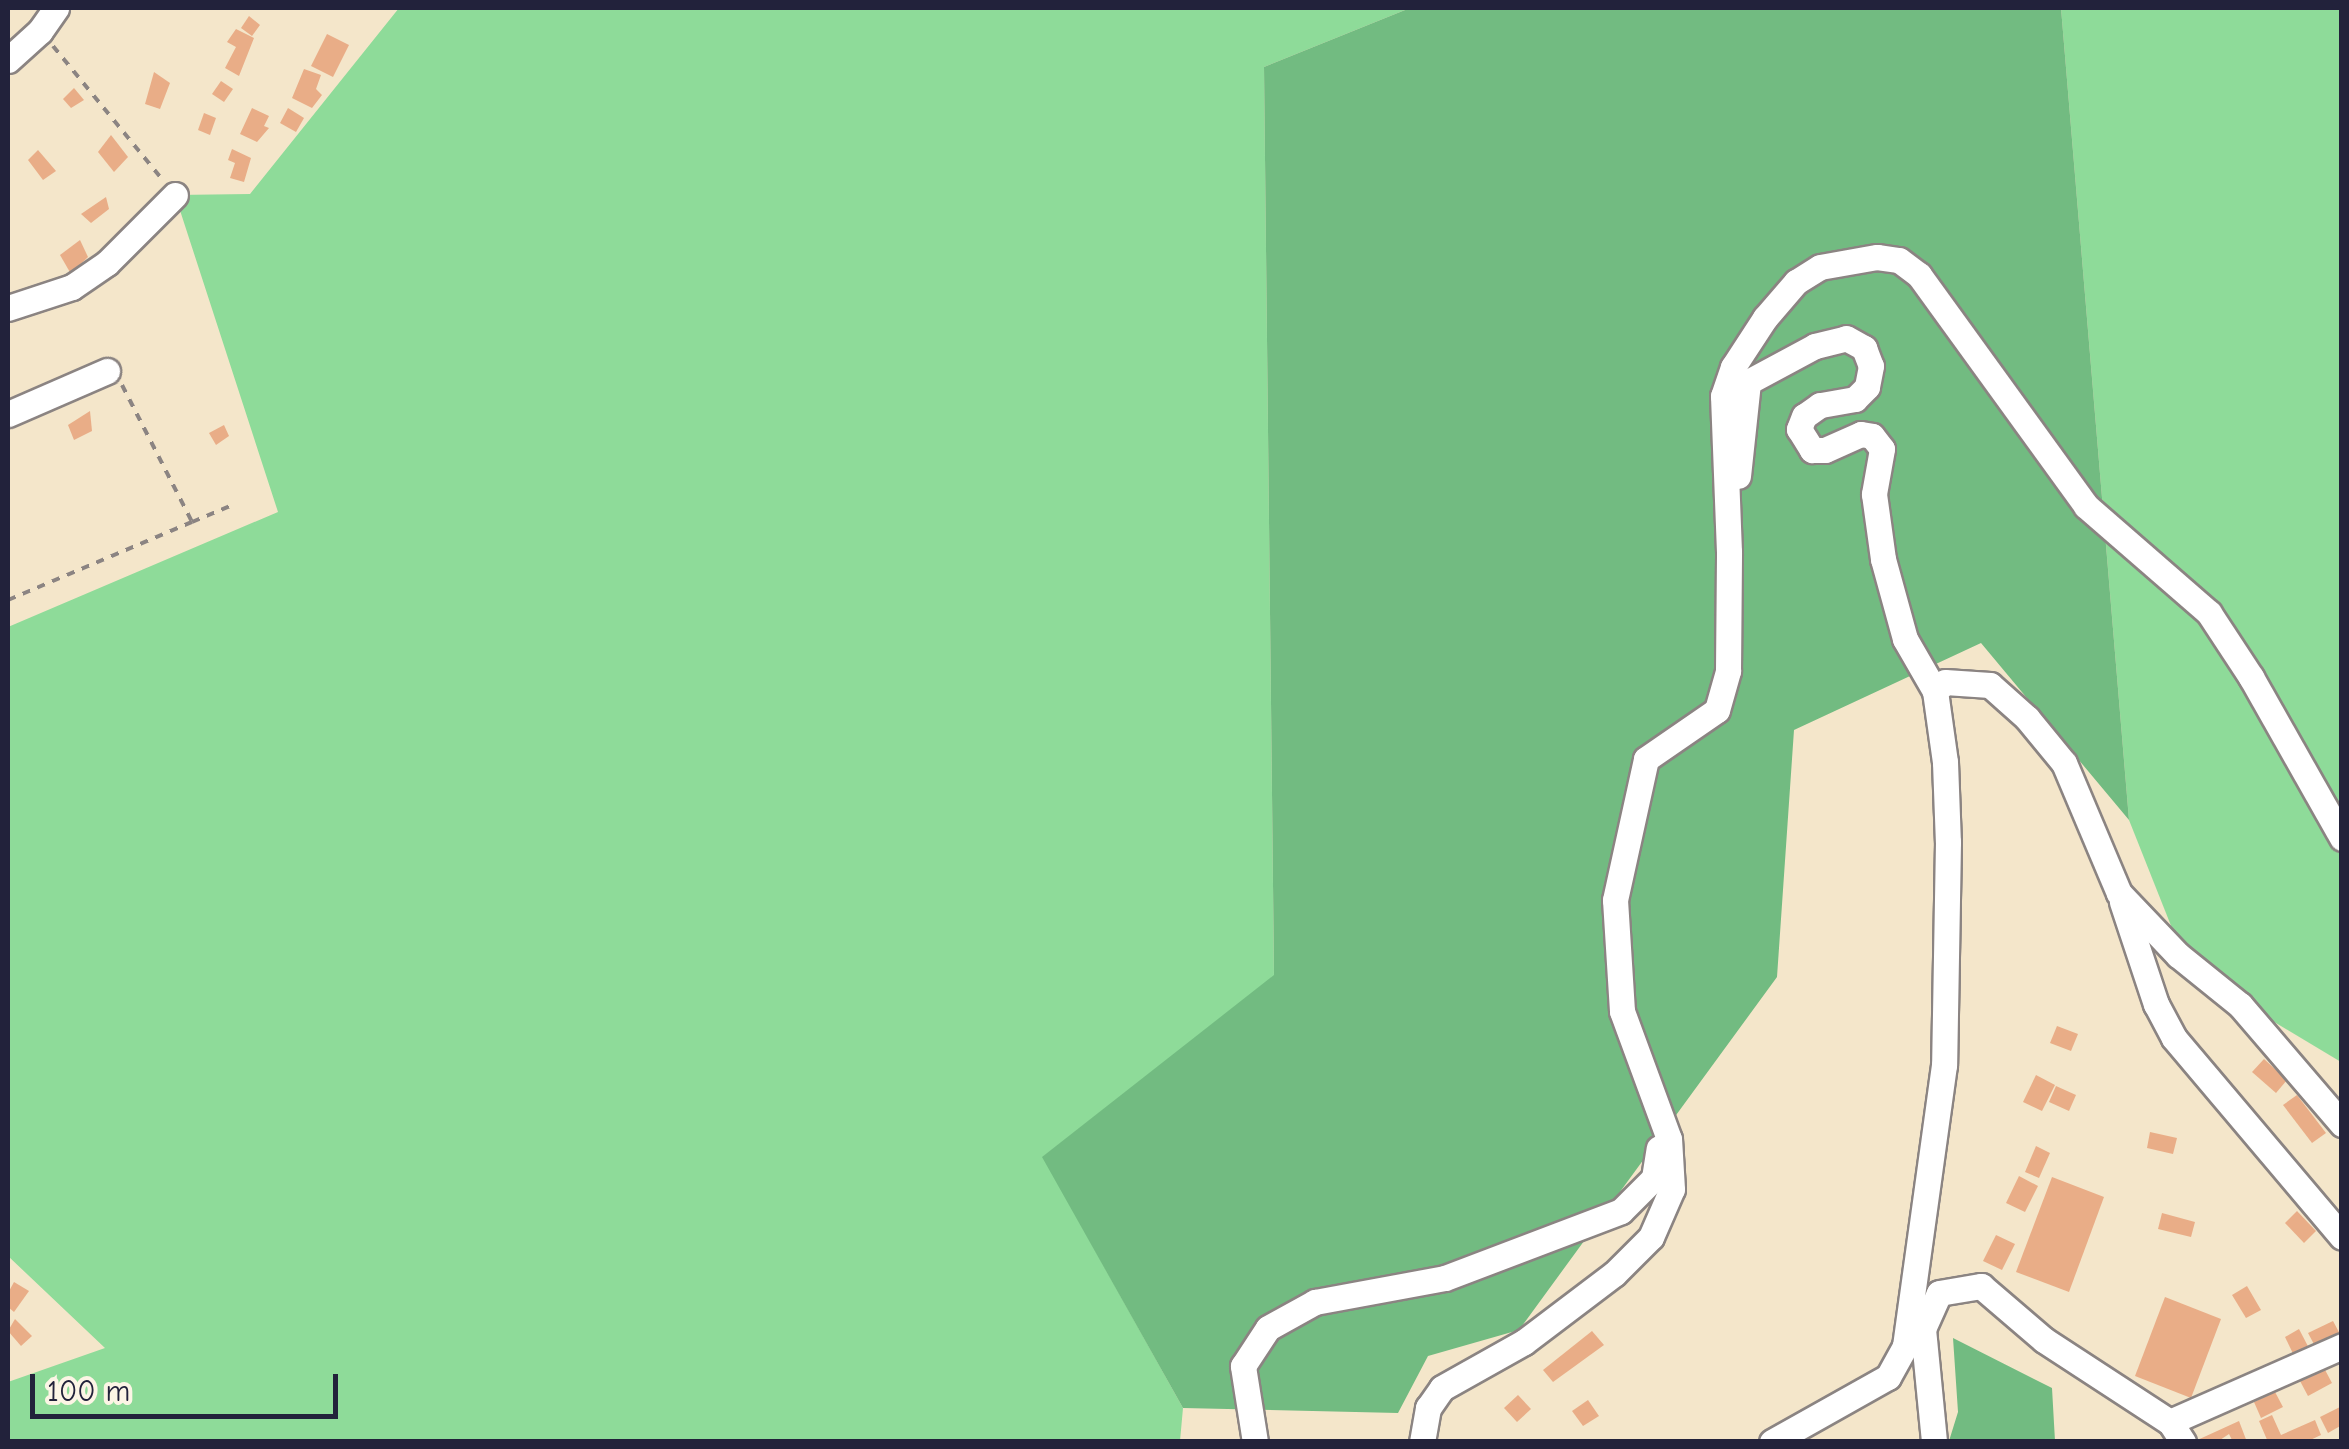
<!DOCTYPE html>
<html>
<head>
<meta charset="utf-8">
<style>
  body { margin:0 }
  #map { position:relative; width:2349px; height:1449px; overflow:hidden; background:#f4e6ca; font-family:"Comic Neue",sans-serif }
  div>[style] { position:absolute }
  .green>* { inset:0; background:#8edb99 }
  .forest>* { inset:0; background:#72bb81 }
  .building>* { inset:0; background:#e9ad87 }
  .path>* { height:4px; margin-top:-2px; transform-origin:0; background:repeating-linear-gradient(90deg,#8b8482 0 8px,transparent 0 16px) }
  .roads { filter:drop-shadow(2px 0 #8b8482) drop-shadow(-2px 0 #8b8482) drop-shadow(0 2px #8b8482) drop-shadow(0 -2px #8b8482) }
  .minor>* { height:25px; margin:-12.5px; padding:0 12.5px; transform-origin:12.5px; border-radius:12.5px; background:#fff }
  span { translate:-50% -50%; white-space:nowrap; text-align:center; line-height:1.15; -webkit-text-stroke:8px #fcf5e5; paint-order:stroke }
  .frame { position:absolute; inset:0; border:10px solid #22223b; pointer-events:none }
  .scale { position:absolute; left:30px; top:1374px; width:308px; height:45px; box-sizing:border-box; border:5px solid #22223b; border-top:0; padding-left:12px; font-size:30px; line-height:35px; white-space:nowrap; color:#22223b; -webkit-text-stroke:8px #fcf5e5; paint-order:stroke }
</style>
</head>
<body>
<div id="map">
  <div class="green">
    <div style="clip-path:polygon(399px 8px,1410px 8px,1264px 67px,1274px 976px,1043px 1157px,1183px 1408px,1180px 1441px,8px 1441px,8px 1382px,105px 1348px,8px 1256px,8px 627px,278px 512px,175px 195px,250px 194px)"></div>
    <div style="clip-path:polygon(2061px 8px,2341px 8px,2341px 1062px,2189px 971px,2129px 820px)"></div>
  </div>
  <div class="forest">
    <div style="clip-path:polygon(1410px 8px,2061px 8px,2129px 820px,1981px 643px,1794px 730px,1777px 977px,1519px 1330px,1428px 1356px,1398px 1413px,1183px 1408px,1042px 1157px,1274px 975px,1264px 67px)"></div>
    <div style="clip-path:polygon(1953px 1338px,2052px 1388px,2055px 1441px,1949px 1441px,1958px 1412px)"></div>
  </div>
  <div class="building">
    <div style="clip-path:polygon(249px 16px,260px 25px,252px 36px,241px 28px)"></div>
    <div style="clip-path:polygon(236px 29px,254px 38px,239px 76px,225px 68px,236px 47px,227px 42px)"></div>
    <div style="clip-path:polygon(327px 34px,349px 45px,333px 77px,311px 66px)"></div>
    <div style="clip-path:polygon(304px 69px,321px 75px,316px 89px,322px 95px,312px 108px,292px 98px)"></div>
    <div style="clip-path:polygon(154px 72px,170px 83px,160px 109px,145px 104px)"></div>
    <div style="clip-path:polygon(221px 81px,233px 89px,224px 102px,212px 94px)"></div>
    <div style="clip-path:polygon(74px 88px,84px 100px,71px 108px,63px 99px)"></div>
    <div style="clip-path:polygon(252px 108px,269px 116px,264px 126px,269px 128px,257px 142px,240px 134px)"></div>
    <div style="clip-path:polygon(288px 108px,304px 118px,296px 132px,280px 123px)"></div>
    <div style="clip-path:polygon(204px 113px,216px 118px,210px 135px,198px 130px)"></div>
    <div style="clip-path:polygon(111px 135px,128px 157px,114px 172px,98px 152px)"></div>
    <div style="clip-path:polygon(232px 149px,251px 158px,244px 182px,230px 178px,235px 163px,228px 160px)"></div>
    <div style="clip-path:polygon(38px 150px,56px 171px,43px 180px,28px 160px)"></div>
    <div style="clip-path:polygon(106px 197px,109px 209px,91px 223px,81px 214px)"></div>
    <div style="clip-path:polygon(80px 240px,88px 257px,71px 274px,60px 255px)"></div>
    <div style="clip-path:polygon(90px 411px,92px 431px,74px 440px,68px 425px)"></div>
    <div style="clip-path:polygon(224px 425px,229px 436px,216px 445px,209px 433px)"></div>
    <div style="clip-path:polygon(2057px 1026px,2078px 1034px,2071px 1051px,2050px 1043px)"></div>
    <div style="clip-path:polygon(2264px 1059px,2287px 1080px,2276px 1093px,2252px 1072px)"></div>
    <div style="clip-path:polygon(2036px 1075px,2055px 1085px,2042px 1111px,2023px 1102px)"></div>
    <div style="clip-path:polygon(2056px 1086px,2076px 1095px,2069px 1111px,2049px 1102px)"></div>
    <div style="clip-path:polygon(2297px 1095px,2326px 1133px,2312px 1143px,2283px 1105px)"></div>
    <div style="clip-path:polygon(2150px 1132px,2177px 1138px,2173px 1154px,2147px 1148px)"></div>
    <div style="clip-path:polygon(2036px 1146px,2050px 1153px,2039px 1178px,2025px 1172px)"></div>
    <div style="clip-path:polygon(2019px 1176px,2038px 1186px,2025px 1212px,2006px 1203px)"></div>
    <div style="clip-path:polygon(2052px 1177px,2104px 1197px,2069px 1292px,2016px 1272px)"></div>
    <div style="clip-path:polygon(2297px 1211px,2316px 1231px,2304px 1243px,2285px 1223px)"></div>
    <div style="clip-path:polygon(2162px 1213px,2195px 1222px,2191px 1237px,2158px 1229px)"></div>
    <div style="clip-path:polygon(1996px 1235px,2015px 1244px,2002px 1270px,1983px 1261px)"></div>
    <div style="clip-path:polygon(14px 1282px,29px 1291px,14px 1312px,8px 1307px,8px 1293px)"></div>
    <div style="clip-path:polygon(2247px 1286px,2261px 1310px,2246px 1318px,2232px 1295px)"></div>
    <div style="clip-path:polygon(2165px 1297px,2221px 1319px,2191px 1398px,2135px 1376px)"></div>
    <div style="clip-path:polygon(15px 1319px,32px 1336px,21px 1346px,8px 1331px)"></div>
    <div style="clip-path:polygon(2333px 1321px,2341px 1336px,2316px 1348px,2308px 1333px)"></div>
    <div style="clip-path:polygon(2299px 1329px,2312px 1354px,2297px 1362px,2285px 1337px)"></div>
    <div style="clip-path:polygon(1592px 1331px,1604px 1345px,1553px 1382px,1543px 1370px)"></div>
    <div style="clip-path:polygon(2324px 1368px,2332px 1383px,2308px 1396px,2300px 1381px)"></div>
    <div style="clip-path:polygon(2275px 1392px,2283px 1407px,2261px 1418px,2254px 1402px)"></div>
    <div style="clip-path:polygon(1518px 1395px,1531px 1409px,1517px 1422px,1504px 1408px)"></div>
    <div style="clip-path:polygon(1588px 1400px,1599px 1416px,1583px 1426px,1572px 1411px)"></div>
    <div style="clip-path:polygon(2342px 1406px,2342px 1425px,2328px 1433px,2320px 1417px)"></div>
    <div style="clip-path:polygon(2272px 1415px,2281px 1435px,2315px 1420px,2321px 1435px,2306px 1442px,2268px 1442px,2259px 1421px)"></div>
    <div style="clip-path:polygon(2239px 1421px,2247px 1442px,2233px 1442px,2229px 1434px,2217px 1442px,2193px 1442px)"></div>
  </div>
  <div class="path">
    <div style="left:53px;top:46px;width:171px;rotate:50.7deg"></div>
    <div style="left:122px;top:385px;width:154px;rotate:62.9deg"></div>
    <div style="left:192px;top:522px;width:41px;rotate:-22.8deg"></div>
    <div style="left:8px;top:600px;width:200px;rotate:-23deg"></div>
  </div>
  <div class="roads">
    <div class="minor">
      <div style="left:8px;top:60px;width:43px;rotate:-42.2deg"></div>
      <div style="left:40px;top:31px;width:28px;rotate:-55deg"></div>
      <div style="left:8px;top:308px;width:67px;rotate:-18.2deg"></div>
      <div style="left:72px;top:287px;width:42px;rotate:-34.4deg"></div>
      <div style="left:107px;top:263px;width:96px;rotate:-45deg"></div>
      <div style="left:8px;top:414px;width:108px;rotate:-23.5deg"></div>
      <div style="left:1738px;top:476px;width:95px;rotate:-83.9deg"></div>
      <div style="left:1748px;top:382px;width:76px;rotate:-28.2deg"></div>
      <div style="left:1815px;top:346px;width:32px;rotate:-14deg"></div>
      <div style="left:1846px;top:338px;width:21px;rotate:29deg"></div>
      <div style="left:1864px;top:348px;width:19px;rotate:69deg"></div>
      <div style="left:1871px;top:366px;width:21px;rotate:101deg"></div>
      <div style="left:1867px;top:387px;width:17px;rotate:135deg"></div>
      <div style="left:1855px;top:399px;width:36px;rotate:170deg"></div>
      <div style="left:1820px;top:405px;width:19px;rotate:145deg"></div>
      <div style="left:1804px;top:416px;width:14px;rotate:111deg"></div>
      <div style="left:1799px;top:429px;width:25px;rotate:58deg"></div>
      <div style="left:1812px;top:450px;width:13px"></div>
      <div style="left:1825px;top:450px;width:39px;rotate:-24deg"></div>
      <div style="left:1861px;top:434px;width:11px;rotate:10deg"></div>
      <div style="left:1872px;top:436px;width:16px;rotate:52deg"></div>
      <div style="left:1882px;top:449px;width:46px;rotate:100.1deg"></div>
      <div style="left:1874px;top:494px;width:66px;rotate:82.1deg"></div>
      <div style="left:1883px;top:559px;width:83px;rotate:74.6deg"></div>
      <div style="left:1905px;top:639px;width:60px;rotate:60deg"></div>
      <div style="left:1935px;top:691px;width:72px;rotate:82deg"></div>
      <div style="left:1945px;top:762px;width:80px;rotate:87.9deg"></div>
      <div style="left:1948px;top:842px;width:223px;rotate:91deg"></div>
      <div style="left:1944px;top:1065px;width:284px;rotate:97.9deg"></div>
      <div style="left:1935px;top:691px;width:13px;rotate:-42deg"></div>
      <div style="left:1945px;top:682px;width:45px;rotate:3.8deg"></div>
      <div style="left:1990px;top:685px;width:50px;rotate:41.7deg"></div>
      <div style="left:2027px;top:718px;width:58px;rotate:50.6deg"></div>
      <div style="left:2064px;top:763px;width:141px;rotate:67.1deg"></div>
      <div style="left:2119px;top:893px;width:86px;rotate:46.4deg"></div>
      <div style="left:2178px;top:955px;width:80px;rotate:38.9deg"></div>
      <div style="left:2240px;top:1005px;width:157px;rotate:49.4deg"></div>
      <div style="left:2122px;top:902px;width:108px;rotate:71.6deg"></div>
      <div style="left:2156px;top:1004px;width:38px;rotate:62deg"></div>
      <div style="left:2174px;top:1038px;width:260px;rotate:49.8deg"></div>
      <div style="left:1923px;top:1329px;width:114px;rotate:84.4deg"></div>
      <div style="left:2170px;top:1422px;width:188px;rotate:-23.8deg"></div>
      <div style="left:1255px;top:1442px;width:77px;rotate:-99deg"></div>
      <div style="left:1243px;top:1366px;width:45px;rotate:-56.7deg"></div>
      <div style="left:1268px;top:1328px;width:54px;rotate:-29deg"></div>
      <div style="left:1315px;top:1302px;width:132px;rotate:-10.5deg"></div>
      <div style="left:1445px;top:1278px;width:188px;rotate:-20.8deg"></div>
      <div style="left:1621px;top:1211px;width:47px;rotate:-45deg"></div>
      <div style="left:1654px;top:1178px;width:30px;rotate:-81deg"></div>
      <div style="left:1422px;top:1442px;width:35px;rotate:-80deg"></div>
      <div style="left:1428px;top:1408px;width:24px;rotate:-55deg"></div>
      <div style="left:1442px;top:1388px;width:94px;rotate:-29.3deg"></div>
      <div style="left:1524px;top:1342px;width:113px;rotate:-37.1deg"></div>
      <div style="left:1614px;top:1274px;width:52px;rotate:-45deg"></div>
      <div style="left:1651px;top:1237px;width:52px;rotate:-66.4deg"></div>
      <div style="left:1672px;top:1189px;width:50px;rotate:-93.4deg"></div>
      <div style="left:1669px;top:1139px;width:136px;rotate:-110.2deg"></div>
      <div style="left:1622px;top:1011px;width:111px;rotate:-93.6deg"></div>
      <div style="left:1615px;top:900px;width:144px;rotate:-77.6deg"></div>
      <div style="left:1646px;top:759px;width:86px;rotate:-34.6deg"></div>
      <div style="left:1717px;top:710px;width:41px;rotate:-74.2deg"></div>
      <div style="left:1728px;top:671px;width:119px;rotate:-89.5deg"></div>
      <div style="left:1729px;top:552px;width:156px;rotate:-92.2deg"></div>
      <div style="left:1723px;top:396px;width:31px;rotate:-71deg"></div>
      <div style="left:1733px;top:367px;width:59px;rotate:-56.9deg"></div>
      <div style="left:1765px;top:318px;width:48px;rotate:-49.3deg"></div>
      <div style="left:1796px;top:282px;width:28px;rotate:-32deg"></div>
      <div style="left:1820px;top:267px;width:58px;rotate:-10deg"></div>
      <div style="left:1877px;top:257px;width:22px;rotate:8deg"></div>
      <div style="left:1899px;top:260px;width:25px;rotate:37deg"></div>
      <div style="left:1919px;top:275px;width:285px;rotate:54.1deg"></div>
      <div style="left:2086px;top:506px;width:163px;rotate:41deg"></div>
      <div style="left:2209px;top:613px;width:77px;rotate:56.7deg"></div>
      <div style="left:2251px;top:677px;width:185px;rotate:60.5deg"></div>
      <div style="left:1772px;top:1442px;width:133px;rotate:-29.3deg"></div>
      <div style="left:1888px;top:1377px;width:35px;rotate:-61deg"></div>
      <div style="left:1905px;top:1346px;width:25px;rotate:-43deg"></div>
      <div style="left:1923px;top:1329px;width:39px;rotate:-66deg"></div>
      <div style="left:1939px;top:1293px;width:43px;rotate:-9.5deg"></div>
      <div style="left:1981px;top:1286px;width:83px;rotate:40.6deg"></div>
      <div style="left:2044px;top:1340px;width:150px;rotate:33.1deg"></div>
      <div style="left:2170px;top:1422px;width:24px;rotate:57deg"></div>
    </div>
  </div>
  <div class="frame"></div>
  <div class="scale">100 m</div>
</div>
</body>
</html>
